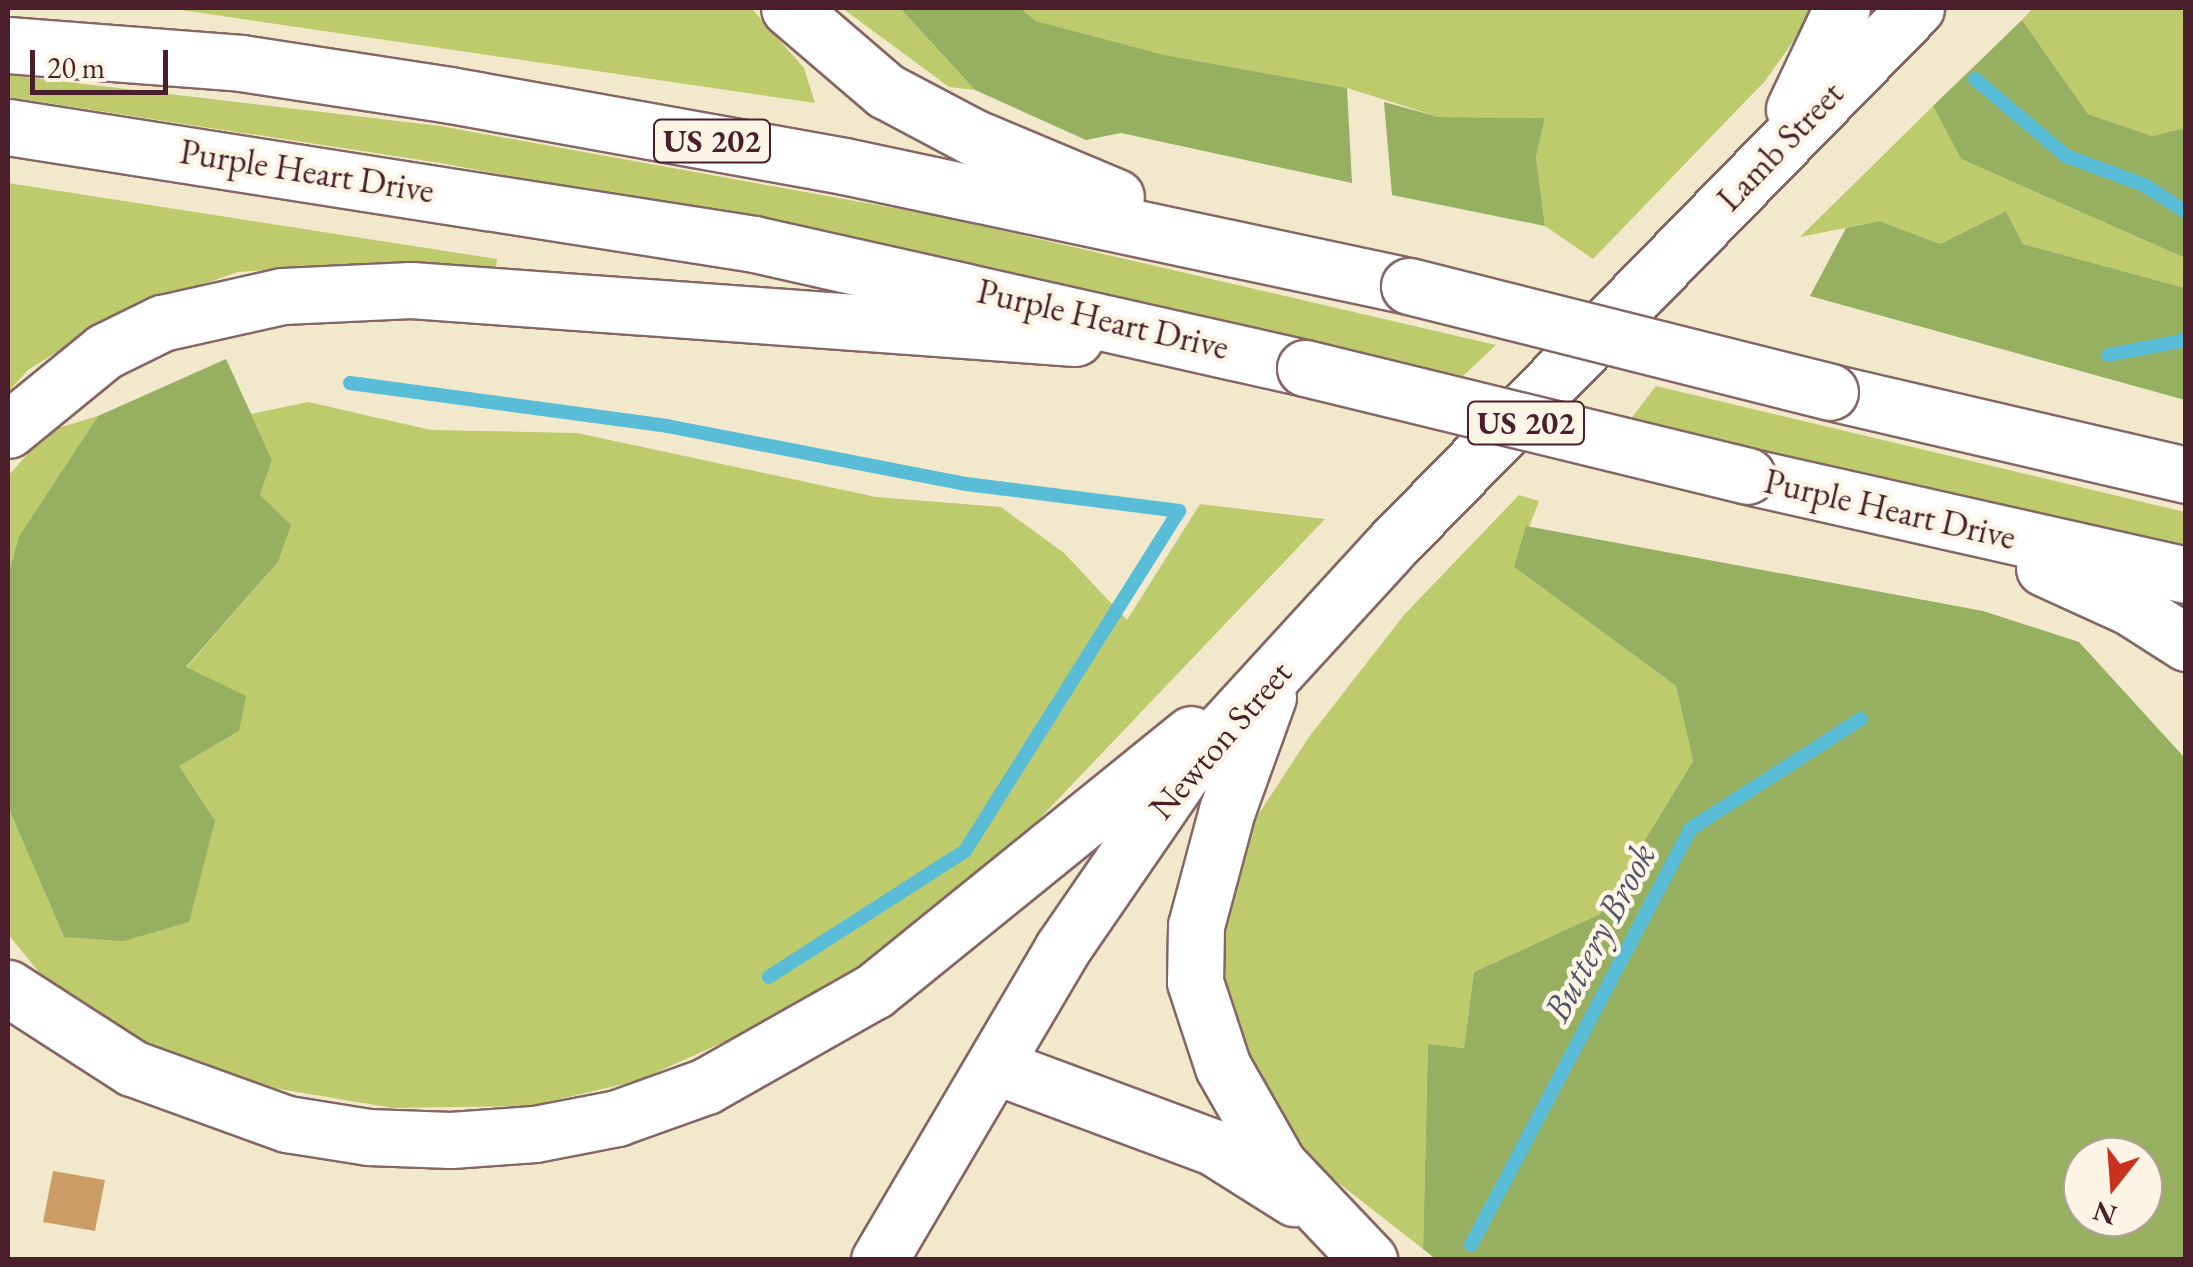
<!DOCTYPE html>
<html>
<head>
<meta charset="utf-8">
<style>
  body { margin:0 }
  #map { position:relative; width:2193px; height:1267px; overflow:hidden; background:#f2e9cd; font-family:"EB Garamond",serif }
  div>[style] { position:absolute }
  .green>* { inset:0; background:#bdcb6d }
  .forest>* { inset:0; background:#96af60 }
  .stream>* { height:14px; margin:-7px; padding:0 7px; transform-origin:7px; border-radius:7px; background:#59bdd7 }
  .building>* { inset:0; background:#cc9c67 }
  .roads { filter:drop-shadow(2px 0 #856664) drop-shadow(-2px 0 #856664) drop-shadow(0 2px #856664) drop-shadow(0 -2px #856664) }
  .major>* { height:55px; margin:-27.5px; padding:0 27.5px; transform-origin:27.5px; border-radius:27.5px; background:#fff }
  .bridges { filter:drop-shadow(2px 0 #856664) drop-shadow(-2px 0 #856664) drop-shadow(0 2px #856664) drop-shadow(0 -2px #856664) }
  .major-bridge>* { height:55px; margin:-27.5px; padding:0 27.5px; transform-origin:27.5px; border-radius:27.5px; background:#fff }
  span { translate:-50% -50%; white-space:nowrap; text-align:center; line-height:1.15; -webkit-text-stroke:9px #fcf5e5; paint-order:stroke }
  .shield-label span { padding:2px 8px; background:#fcf5e5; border:2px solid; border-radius:8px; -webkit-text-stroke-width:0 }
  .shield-label { font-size:32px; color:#4a1f2b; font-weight:700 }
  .street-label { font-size:35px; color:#4a1f2b }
  .water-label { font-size:38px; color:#4f5667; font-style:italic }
  .frame { position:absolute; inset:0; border:10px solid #4a1f2b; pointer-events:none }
  .north { position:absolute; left:2063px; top:1137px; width:100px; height:100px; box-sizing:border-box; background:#fcf5e5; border:2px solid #b59f9b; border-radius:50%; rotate:197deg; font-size:28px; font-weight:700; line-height:40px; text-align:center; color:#4a1f2b }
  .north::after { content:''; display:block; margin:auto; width:35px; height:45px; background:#c8321e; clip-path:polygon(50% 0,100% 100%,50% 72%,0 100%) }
  .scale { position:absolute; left:30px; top:50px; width:138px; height:45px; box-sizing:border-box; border:5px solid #4a1f2b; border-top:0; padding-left:12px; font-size:30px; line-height:35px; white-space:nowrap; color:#4a1f2b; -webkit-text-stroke:8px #fcf5e5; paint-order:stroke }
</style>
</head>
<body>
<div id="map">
  <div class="green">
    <div style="clip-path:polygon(167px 8px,751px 8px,804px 68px,815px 103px)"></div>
    <div style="clip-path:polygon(842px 8px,900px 8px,975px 90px,949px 87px)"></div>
    <div style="clip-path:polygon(1020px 8px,1817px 8px,1765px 81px,1593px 259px,1545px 226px,1536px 157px,1545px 118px,1439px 117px,1347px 88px,1165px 55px,1036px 21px)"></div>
    <div style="clip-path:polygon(2033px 8px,2185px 8px,2185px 128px,2152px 136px,2088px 114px,2022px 20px)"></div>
    <div style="clip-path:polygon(8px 75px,440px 126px,944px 217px,1496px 345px,1463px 376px,942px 256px,440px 163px,8px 97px)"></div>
    <div style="clip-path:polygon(1933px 106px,1961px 159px,2185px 258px,2185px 288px,2023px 244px,2006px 211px,1940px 244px,1880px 221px,1800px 237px)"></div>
    <div style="clip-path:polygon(8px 183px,497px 259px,495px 273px,376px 263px,238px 272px,120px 313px,28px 370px,8px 392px)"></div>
    <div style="clip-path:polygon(1656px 386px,2185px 512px,2185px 552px,1630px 420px)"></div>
    <div style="clip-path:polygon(308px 402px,431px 430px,577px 433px,876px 497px,1001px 507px,1064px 553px,1127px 620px,1200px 504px,1325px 519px,1006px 854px,880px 954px,762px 1025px,637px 1081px,530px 1106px,393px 1108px,267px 1087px,154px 1050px,58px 996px,8px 934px,8px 807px,64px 937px,178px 766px,239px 731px,186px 668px,278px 562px,260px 495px,272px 460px,251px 414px)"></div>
    <div style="clip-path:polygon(98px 416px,19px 536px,8px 575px,8px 476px,48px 431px)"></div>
    <div style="clip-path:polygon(1519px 495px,1539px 501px,1514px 567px,1676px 686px,1693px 761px,1600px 914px,1474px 972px,1464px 1048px,1428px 1044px,1423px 1249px,1309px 1160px,1238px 1062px,1220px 943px,1243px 838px,1309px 737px,1404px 615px)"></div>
  </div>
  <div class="forest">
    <div style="clip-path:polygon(900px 8px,1020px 8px,1036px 21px,1165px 55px,1347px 88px,1352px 183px,1121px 133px,1086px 140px,975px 90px)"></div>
    <div style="clip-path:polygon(2022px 20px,2088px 114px,2152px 136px,2185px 128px,2185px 258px,1961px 159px,1933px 106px)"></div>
    <div style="clip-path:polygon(1384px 102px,1439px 117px,1545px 118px,1536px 157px,1545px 226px,1392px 195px)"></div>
    <div style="clip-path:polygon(2006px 211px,2023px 244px,2185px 288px,2185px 400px,1810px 296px,1846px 228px,1880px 221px,1940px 244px)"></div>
    <div style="clip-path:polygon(226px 359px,272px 460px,260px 495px,291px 525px,278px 562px,186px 667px,246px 696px,239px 731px,179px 766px,215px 821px,189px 922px,124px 941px,64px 937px,8px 807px,8px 575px,19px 536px,98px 416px)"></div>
    <div style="clip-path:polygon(evenodd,1526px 526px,1983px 611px,2079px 642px,2183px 756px,2185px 1259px,1437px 1260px,1423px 1249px,1428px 1044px,1464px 1048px,1474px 972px,1600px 914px,1693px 761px,1676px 686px,1514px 567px,1526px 526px,2143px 1157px,2143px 1217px,2083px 1217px,2083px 1157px,2143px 1157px)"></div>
  </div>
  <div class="stream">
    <div style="left:1975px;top:79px;width:119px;rotate:40.2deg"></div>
    <div style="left:2066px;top:156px;width:83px;rotate:20.4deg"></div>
    <div style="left:2144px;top:185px;width:50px;rotate:32.7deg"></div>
    <div style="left:2108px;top:355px;width:79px;rotate:-10.9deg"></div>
    <div style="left:350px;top:383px;width:320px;rotate:7.7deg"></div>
    <div style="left:667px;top:426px;width:305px;rotate:11deg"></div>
    <div style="left:966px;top:484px;width:215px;rotate:7.2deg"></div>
    <div style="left:1179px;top:511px;width:402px;rotate:122.2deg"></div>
    <div style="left:965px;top:851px;width:233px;rotate:147.3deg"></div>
    <div style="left:1471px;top:1245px;width:470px;rotate:-62.2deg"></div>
    <div style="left:1690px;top:829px;width:203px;rotate:-32.8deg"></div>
  </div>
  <div class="building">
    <div style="clip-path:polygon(53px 1171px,105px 1180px,95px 1231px,43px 1222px)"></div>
  </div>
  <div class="roads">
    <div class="major">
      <div style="left:789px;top:8px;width:128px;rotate:40.6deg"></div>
      <div style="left:886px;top:91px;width:98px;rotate:27.9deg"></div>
      <div style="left:973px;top:137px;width:155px;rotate:22.8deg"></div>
      <div style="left:8px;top:45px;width:234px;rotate:4.4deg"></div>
      <div style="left:241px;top:63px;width:211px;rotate:8.7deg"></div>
      <div style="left:450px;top:95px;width:400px;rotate:10.2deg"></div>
      <div style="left:844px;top:166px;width:578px;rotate:11.99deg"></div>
      <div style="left:1794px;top:109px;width:112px;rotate:-64.6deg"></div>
      <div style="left:8px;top:127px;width:755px;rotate:8.91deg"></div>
      <div style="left:754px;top:244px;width:565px;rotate:12.68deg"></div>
      <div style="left:1830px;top:392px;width:366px;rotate:13.1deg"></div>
      <div style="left:8px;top:430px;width:125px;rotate:-39.2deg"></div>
      <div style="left:105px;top:351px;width:64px;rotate:-26.2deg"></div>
      <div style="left:162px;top:323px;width:124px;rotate:-12.6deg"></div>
      <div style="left:283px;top:296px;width:128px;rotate:-2.7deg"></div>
      <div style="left:411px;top:290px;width:666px;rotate:4.13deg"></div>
      <div style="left:1747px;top:476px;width:450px;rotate:12.7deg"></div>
      <div style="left:2044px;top:568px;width:94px;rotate:24.4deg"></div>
      <div style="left:2130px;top:607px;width:67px;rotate:32.7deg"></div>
      <div style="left:1268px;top:697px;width:120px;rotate:109.9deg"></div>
      <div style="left:1227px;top:810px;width:120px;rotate:105deg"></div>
      <div style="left:1196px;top:926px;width:56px;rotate:91deg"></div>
      <div style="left:1195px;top:982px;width:89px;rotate:71.8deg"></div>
      <div style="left:1223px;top:1067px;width:113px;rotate:60.3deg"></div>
      <div style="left:1279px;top:1165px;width:131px;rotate:46.5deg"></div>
      <div style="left:8px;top:988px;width:148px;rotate:32.8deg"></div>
      <div style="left:132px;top:1068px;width:165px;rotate:19.9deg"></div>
      <div style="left:287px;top:1124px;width:82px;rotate:9.1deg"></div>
      <div style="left:368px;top:1137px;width:83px;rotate:2.1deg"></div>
      <div style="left:451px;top:1140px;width:84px;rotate:-4.1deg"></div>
      <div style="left:535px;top:1134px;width:84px;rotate:-11deg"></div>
      <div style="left:617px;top:1118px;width:95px;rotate:-19.8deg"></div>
      <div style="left:706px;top:1086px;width:193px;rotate:-29.5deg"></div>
      <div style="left:874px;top:991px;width:408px;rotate:-39deg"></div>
      <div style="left:995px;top:1066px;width:233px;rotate:20.4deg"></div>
      <div style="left:1213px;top:1147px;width:96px;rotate:32.2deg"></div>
      <div style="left:879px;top:1260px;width:361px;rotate:-59.5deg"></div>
      <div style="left:1062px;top:949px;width:214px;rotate:-55.5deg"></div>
      <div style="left:1183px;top:773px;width:304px;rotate:-47.5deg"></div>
      <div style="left:1388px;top:549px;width:756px;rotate:-45.7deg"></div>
    </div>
  </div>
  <div class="bridges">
    <div class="major-bridge">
      <div style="left:1409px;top:286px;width:434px;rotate:14.1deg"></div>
      <div style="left:1305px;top:368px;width:455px;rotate:13.7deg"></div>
    </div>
  </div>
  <div class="shield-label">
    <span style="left:712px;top:141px">US 202</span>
    <span style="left:1526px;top:423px">US 202</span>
  </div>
  <div class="street-label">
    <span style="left:1780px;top:146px;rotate:-46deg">Lamb Street</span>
    <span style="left:307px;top:171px;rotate:9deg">Purple Heart Drive</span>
    <span style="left:1103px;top:319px;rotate:13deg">Purple Heart Drive</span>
    <span style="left:1890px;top:509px;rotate:13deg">Purple Heart Drive</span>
    <span style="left:1220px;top:740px;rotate:-49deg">Newton Street</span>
  </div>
  <div class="water-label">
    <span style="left:1599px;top:932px;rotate:-62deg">Buttery Brook</span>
  </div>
  <div class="frame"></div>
  <div class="north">N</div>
  <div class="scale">20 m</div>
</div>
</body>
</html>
